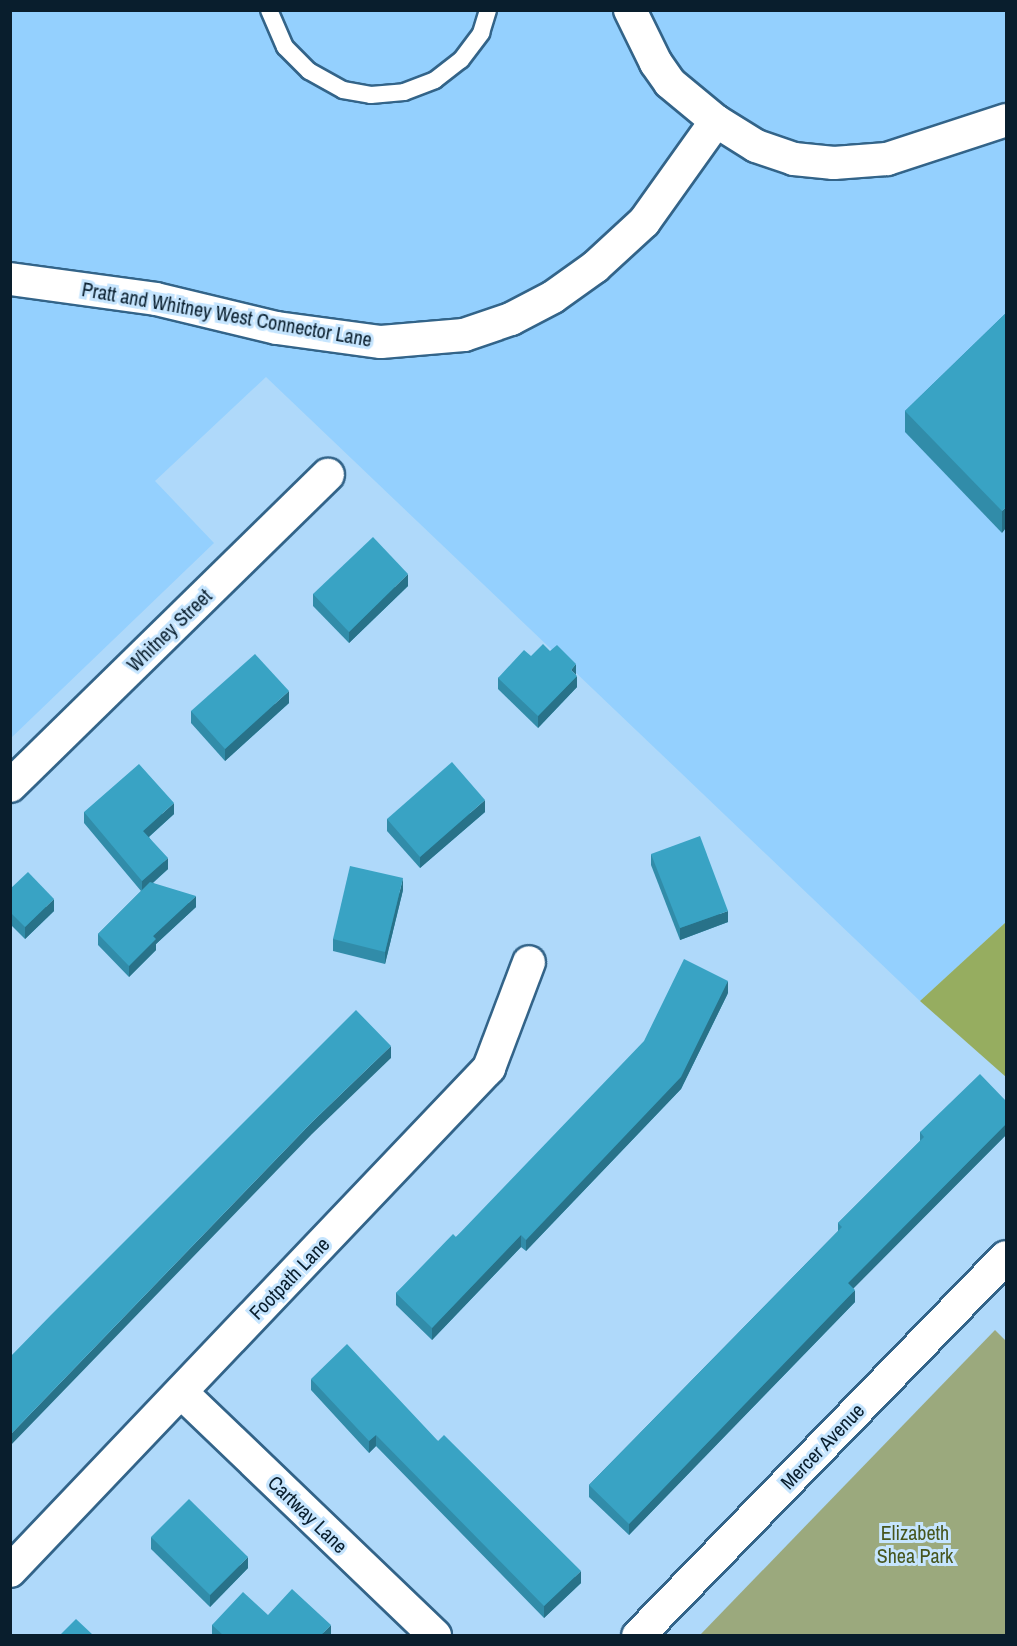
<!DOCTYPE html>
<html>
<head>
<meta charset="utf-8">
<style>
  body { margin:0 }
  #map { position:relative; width:1017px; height:1646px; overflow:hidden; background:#afd9fa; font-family:"Archivo Narrow",sans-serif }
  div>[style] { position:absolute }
  .built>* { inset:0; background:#94d0fe }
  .green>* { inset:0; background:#9ba97d }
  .forest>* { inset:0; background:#96ad60 }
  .roads { filter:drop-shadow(2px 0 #336489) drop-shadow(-2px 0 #336489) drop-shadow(0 2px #336489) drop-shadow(0 -2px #336489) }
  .service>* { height:16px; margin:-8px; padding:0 8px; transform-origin:8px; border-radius:8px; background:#fff }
  .minor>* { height:32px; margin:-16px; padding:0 16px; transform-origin:16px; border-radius:16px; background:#fff }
  .wall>* { inset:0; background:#318ca9 }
  .shaded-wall>* { inset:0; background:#287289 }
  .building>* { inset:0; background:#39a3c4 }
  span { translate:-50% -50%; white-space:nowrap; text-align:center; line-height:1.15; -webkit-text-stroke:6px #c6e5fe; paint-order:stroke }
  .street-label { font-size:20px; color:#091e2d }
  .park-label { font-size:20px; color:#46551d }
  .frame { position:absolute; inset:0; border:12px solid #091e2d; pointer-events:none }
</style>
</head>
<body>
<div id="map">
  <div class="built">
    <div style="clip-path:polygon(11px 11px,1006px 11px,1006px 922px,920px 1001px,266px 377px,155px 481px,214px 543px,11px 738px)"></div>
  </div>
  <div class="green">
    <div style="clip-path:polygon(995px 1330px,1006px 1341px,1006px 1635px,700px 1635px)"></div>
  </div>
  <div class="forest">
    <div style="clip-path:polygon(1006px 922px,1006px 1077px,920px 1001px)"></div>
  </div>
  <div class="roads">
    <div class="service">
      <div style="left:269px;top:10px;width:40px;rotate:66.6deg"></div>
      <div style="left:285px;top:47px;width:34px;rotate:45deg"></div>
      <div style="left:309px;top:71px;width:39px;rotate:29deg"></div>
      <div style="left:343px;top:90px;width:28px;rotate:10deg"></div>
      <div style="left:371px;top:95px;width:33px;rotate:-5deg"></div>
      <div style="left:404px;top:92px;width:33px;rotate:-21deg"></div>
      <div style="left:435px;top:80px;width:33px;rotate:-38deg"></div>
      <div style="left:461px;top:60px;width:34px;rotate:-53deg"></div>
      <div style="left:481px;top:33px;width:24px;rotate:-73deg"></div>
    </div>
    <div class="minor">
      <div style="left:630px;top:10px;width:59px;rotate:63.9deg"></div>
      <div style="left:656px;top:63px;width:24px;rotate:55deg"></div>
      <div style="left:670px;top:83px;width:60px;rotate:39.6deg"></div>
      <div style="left:716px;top:121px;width:47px;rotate:32deg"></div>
      <div style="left:756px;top:146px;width:40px;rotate:18.9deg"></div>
      <div style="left:794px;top:159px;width:40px;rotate:5.7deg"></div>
      <div style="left:834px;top:163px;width:53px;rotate:-4.3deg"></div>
      <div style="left:887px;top:159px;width:125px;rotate:-18.1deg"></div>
      <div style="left:10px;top:279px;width:147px;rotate:7.8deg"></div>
      <div style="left:156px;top:299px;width:124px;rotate:13.5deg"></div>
      <div style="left:277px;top:328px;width:105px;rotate:7.7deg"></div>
      <div style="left:381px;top:342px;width:83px;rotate:-4.8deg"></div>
      <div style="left:464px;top:335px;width:50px;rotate:-18.8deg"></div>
      <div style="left:511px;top:319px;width:47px;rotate:-27.6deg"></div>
      <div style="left:553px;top:297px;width:52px;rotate:-35.5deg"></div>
      <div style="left:595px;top:267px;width:67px;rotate:-42.6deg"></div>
      <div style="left:644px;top:222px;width:124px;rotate:-54.5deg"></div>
      <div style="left:10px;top:786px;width:445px;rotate:-44.4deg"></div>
      <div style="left:181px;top:1392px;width:352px;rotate:43.8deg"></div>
      <div style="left:10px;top:1571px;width:695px;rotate:-46.4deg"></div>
      <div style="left:489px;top:1068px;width:113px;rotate:-69.3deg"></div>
      <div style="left:638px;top:1636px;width:528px;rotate:-45.84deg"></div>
    </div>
  </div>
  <div class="wall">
    <div style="clip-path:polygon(1006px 313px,1002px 533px,905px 432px,905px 411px)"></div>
    <div style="clip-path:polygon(408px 586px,349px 643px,313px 606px,313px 594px)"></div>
    <div style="clip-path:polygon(531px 656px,576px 675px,577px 687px,538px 728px,498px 689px,498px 678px)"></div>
    <div style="clip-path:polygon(289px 703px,225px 761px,191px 723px,191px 711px)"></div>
    <div style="clip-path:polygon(84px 812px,174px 814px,149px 837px,168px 869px,153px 883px,196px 907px,156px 944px,156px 950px,129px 977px,98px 945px,98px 934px,141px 891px,84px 823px)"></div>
    <div style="clip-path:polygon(485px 812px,420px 868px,387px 831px,387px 819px)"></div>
    <div style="clip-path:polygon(651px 854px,728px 922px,680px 940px,651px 865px)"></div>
    <div style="clip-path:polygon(10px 889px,54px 911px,25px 939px,10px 924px)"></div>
    <div style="clip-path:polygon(403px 890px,385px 964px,333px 951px,333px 939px)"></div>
    <div style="clip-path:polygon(728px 993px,681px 1089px,526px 1251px,521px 1247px,432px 1340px,396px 1305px,396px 1293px,456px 1237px)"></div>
    <div style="clip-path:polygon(1006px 1101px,1006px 1135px,853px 1288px,855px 1302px,629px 1535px,589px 1497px,589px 1485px,838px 1231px,838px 1223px,920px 1141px,920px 1132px)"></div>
    <div style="clip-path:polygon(311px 1379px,438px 1441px,581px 1583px,544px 1618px,376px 1446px,369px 1453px,311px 1390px)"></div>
    <div style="clip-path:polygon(151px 1537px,248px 1568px,210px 1607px,151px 1549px)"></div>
    <div style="clip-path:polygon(268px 1615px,331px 1635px,212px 1635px,212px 1625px)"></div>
  </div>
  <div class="shaded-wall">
    <div style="clip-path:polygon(1006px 507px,1006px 528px,1002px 533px,1002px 511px)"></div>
    <div style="clip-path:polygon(408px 574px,408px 586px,349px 643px,349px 632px)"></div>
    <div style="clip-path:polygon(576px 664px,576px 675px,571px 670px)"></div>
    <div style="clip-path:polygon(577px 676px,577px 687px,538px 728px,538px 716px)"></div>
    <div style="clip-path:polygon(289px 691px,289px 703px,225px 761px,225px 749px)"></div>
    <div style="clip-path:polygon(485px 800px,485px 812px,420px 868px,420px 857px)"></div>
    <div style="clip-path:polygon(174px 803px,174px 814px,143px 842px,143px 831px)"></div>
    <div style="clip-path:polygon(168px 858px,168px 869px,142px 892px,142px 881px)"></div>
    <div style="clip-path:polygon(403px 878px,403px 890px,385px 964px,385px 952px)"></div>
    <div style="clip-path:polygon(196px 896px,196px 907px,156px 944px,156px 950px,129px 977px,129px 966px,153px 936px)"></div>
    <div style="clip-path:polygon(54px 899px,54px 911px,25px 939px,25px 927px)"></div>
    <div style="clip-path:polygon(728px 911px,728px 922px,680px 940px,680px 928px)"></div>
    <div style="clip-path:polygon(728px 981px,728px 993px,681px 1089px,526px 1251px,526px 1240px)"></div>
    <div style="clip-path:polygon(391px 1046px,391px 1058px,312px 1134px,10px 1446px,10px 1435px,312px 1122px)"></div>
    <div style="clip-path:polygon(1006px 1124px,1006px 1135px,848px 1294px,848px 1283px)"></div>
    <div style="clip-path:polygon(521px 1235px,521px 1247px,432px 1340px,432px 1328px)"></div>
    <div style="clip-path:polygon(855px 1290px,855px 1302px,629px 1535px,629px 1524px)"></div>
    <div style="clip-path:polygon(376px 1435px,376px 1446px,369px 1453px,369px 1441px)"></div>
    <div style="clip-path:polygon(248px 1557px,248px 1568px,210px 1607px,210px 1595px)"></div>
    <div style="clip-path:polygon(581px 1571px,581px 1583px,544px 1618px,544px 1606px)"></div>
    <div style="clip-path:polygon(331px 1625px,331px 1635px,321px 1635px)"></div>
  </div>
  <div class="building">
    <div style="clip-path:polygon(1006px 313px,1006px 507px,1002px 511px,905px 411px)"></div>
    <div style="clip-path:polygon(373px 537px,408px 574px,349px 632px,313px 594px)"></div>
    <div style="clip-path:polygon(543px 644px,550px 651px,557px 645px,576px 664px,571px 670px,577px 676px,538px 716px,498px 678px,524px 650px,531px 656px)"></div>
    <div style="clip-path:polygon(255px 654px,289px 691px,225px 749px,191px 711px)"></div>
    <div style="clip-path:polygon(452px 762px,485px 800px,420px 857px,387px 819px)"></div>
    <div style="clip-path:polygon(139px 764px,174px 803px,143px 831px,168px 858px,142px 881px,84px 812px)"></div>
    <div style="clip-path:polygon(700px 836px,728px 911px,680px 928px,651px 854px)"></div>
    <div style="clip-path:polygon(350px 866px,403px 878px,385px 952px,333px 939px)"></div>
    <div style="clip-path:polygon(28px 872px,54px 899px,25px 927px,10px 912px,10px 889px)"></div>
    <div style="clip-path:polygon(150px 882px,196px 896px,153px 936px,156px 939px,129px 966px,98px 934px)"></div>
    <div style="clip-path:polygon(684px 959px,728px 981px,681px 1077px,526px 1240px,521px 1235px,432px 1328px,396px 1293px,453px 1234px,456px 1237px,644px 1041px)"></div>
    <div style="clip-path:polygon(356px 1010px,391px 1046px,312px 1122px,10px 1435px,10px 1357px,51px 1315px)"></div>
    <div style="clip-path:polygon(980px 1074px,1006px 1101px,1006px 1124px,848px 1283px,855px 1290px,629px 1524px,589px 1485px,842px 1227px,838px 1223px,924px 1137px,920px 1132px)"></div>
    <div style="clip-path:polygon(347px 1344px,438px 1441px,444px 1435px,581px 1571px,544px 1606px,376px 1435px,369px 1441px,311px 1379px)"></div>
    <div style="clip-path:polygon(189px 1499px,248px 1557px,210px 1595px,151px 1537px)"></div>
    <div style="clip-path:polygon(292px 1589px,331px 1625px,321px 1635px,223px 1635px,212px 1625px,243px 1592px,268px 1615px)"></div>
    <div style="clip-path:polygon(76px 1619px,93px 1635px,60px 1635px)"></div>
  </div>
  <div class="street-label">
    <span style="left:227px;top:314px;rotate:10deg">Pratt and Whitney West Connector Lane</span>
    <span style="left:169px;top:630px;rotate:-44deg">Whitney Street</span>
    <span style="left:289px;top:1278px;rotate:-46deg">Footpath Lane</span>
    <span style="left:822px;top:1446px;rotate:-46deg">Mercer Avenue</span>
    <span style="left:308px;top:1514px;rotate:44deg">Cartway Lane</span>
  </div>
  <div class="park-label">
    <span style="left:915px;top:1544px">Elizabeth<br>Shea Park</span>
  </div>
  <div class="frame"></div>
</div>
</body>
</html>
